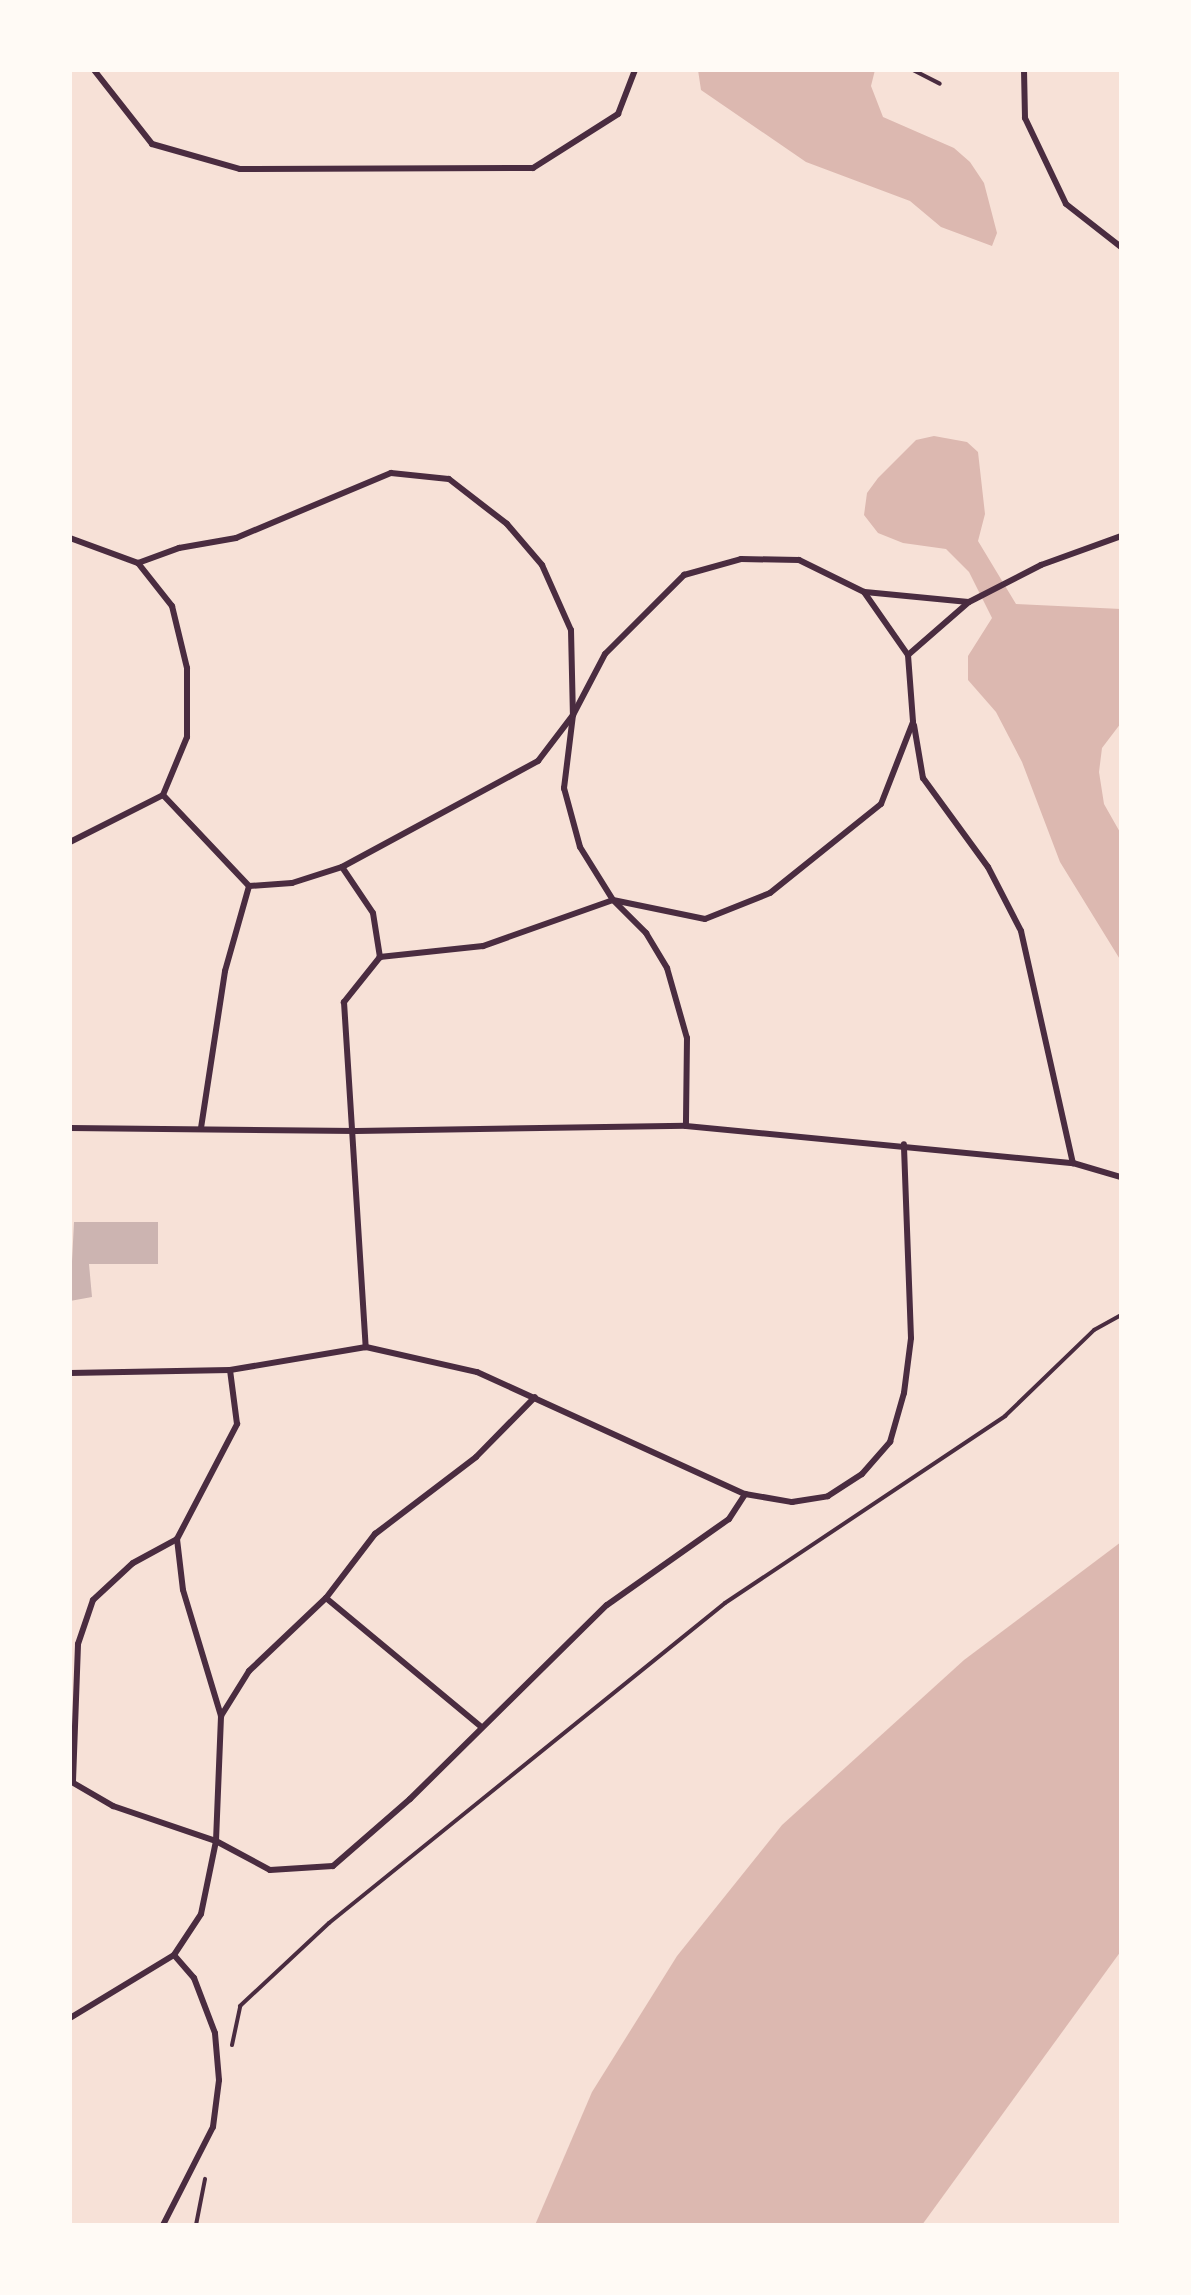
<!DOCTYPE html>
<html>
<head>
<meta charset="utf-8">
<style>
  body { margin:0 }
  #map { position:relative; width:1191px; height:2295px; overflow:hidden; background:#f7e1d7; font-family:Jost,sans-serif }
  div>[style] { position:absolute }
  .water>* { inset:0; background:#dcb8b0 }
  .building>* { inset:0; background:#ccb4b1 }
  .path>* { height:4px; margin:-2px; padding:0 2px; transform-origin:2px; border-radius:2px; background:#4a2c40 }
  .service>* { height:6px; margin:-3px; padding:0 3px; transform-origin:3px; border-radius:3px; background:#4a2c40 }
  span { translate:-50% -50%; white-space:nowrap; text-align:center; line-height:1.15; -webkit-text-stroke:7px #fffaf5; paint-order:stroke }
  .frame { position:absolute; inset:0; border:72px solid #fffaf5; pointer-events:none }
</style>
</head>
<body>
<div id="map">
  <div class="water">
    <div style="clip-path:polygon(698px 70px,875px 70px,871px 86px,883px 117px,954px 148px,970px 162px,984px 183px,997px 233px,992px 246px,941px 227px,910px 201px,806px 162px,701px 90px)"></div>
    <div style="clip-path:polygon(934px 436px,967px 442px,978px 452px,985px 514px,978px 541px,1016px 604px,1121px 609px,1121px 723px,1102px 748px,1099px 772px,1104px 804px,1121px 834px,1121px 961px,1060px 862px,1022px 762px,996px 712px,968px 680px,968px 656px,992px 618px,969px 572px,946px 549px,903px 543px,878px 533px,864px 515px,867px 493px,878px 478px,916px 440px)"></div>
    <div style="clip-path:polygon(1121px 1542px,1121px 1951px,922px 2225px,535px 2225px,592px 2092px,677px 1956px,782px 1825px,964px 1660px)"></div>
  </div>
  <div class="building">
    <div style="clip-path:polygon(74px 1222px,158px 1222px,158px 1264px,89px 1264px,92px 1297px,70px 1301px)"></div>
  </div>
  <div class="path">
    <div style="left:913px;top:70px;width:30px;rotate:27deg"></div>
    <div style="left:232px;top:2045px;width:40px;rotate:-78deg"></div>
    <div style="left:240px;top:2006px;width:122px;rotate:-43deg"></div>
    <div style="left:329px;top:1923px;width:509px;rotate:-38.94deg"></div>
    <div style="left:725px;top:1603px;width:337px;rotate:-33.7deg"></div>
    <div style="left:1005px;top:1416px;width:124px;rotate:-44deg"></div>
    <div style="left:1094px;top:1330px;width:31px;rotate:-29deg"></div>
    <div style="left:196px;top:2225px;width:47px;rotate:-78.9deg"></div>
  </div>
  <div class="service">
    <div style="left:94px;top:70px;width:94px;rotate:51.9deg"></div>
    <div style="left:152px;top:144px;width:91px;rotate:15.9deg"></div>
    <div style="left:240px;top:169px;width:293px;rotate:-0.2deg"></div>
    <div style="left:533px;top:168px;width:101px;rotate:-32.4deg"></div>
    <div style="left:618px;top:114px;width:47px;rotate:-68.9deg"></div>
    <div style="left:1024px;top:70px;width:48px;rotate:88.8deg"></div>
    <div style="left:1025px;top:118px;width:95px;rotate:64.5deg"></div>
    <div style="left:1066px;top:204px;width:70px;rotate:38deg"></div>
    <div style="left:70px;top:538px;width:72px;rotate:20.2deg"></div>
    <div style="left:138px;top:563px;width:55px;rotate:51.7deg"></div>
    <div style="left:172px;top:606px;width:64px;rotate:76.4deg"></div>
    <div style="left:187px;top:668px;width:69px;rotate:90deg"></div>
    <div style="left:187px;top:737px;width:63px;rotate:112.5deg"></div>
    <div style="left:163px;top:795px;width:125px;rotate:46.6deg"></div>
    <div style="left:249px;top:886px;width:43px;rotate:-4deg"></div>
    <div style="left:292px;top:883px;width:52px;rotate:-17.7deg"></div>
    <div style="left:342px;top:867px;width:223px;rotate:-28.4deg"></div>
    <div style="left:538px;top:761px;width:58px;rotate:-52.7deg"></div>
    <div style="left:573px;top:715px;width:69px;rotate:-62.3deg"></div>
    <div style="left:605px;top:654px;width:112px;rotate:-45deg"></div>
    <div style="left:684px;top:575px;width:59px;rotate:-15.7deg"></div>
    <div style="left:741px;top:559px;width:58px;rotate:1deg"></div>
    <div style="left:799px;top:560px;width:72px;rotate:26.2deg"></div>
    <div style="left:864px;top:592px;width:77px;rotate:55.1deg"></div>
    <div style="left:908px;top:655px;width:67px;rotate:85.7deg"></div>
    <div style="left:913px;top:722px;width:88px;rotate:111.3deg"></div>
    <div style="left:881px;top:804px;width:142px;rotate:141.3deg"></div>
    <div style="left:770px;top:893px;width:70px;rotate:158.2deg"></div>
    <div style="left:705px;top:919px;width:94px;rotate:-168.3deg"></div>
    <div style="left:613px;top:900px;width:138px;rotate:160.5deg"></div>
    <div style="left:483px;top:946px;width:104px;rotate:173.9deg"></div>
    <div style="left:380px;top:957px;width:58px;rotate:128.7deg"></div>
    <div style="left:344px;top:1002px;width:346px;rotate:86.4deg"></div>
    <div style="left:138px;top:563px;width:44px;rotate:-20.1deg"></div>
    <div style="left:179px;top:548px;width:58px;rotate:-10deg"></div>
    <div style="left:236px;top:538px;width:168px;rotate:-22.8deg"></div>
    <div style="left:391px;top:473px;width:58px;rotate:5.9deg"></div>
    <div style="left:449px;top:479px;width:73px;rotate:37.8deg"></div>
    <div style="left:507px;top:524px;width:54px;rotate:49.5deg"></div>
    <div style="left:542px;top:565px;width:71px;rotate:66deg"></div>
    <div style="left:571px;top:630px;width:85px;rotate:88.7deg"></div>
    <div style="left:573px;top:715px;width:74px;rotate:97deg"></div>
    <div style="left:564px;top:788px;width:61px;rotate:74.8deg"></div>
    <div style="left:580px;top:847px;width:62px;rotate:58.1deg"></div>
    <div style="left:613px;top:900px;width:47px;rotate:45deg"></div>
    <div style="left:646px;top:933px;width:41px;rotate:59deg"></div>
    <div style="left:667px;top:968px;width:73px;rotate:74.1deg"></div>
    <div style="left:687px;top:1038px;width:88px;rotate:90.7deg"></div>
    <div style="left:865px;top:592px;width:104px;rotate:5.5deg"></div>
    <div style="left:908px;top:655px;width:81px;rotate:-41deg"></div>
    <div style="left:969px;top:602px;width:81px;rotate:-27.2deg"></div>
    <div style="left:1041px;top:565px;width:85px;rotate:-19.9deg"></div>
    <div style="left:914px;top:725px;width:54px;rotate:80.4deg"></div>
    <div style="left:923px;top:778px;width:110px;rotate:53.9deg"></div>
    <div style="left:988px;top:867px;width:72px;rotate:62.7deg"></div>
    <div style="left:1021px;top:931px;width:238px;rotate:77.4deg"></div>
    <div style="left:70px;top:842px;width:104px;rotate:-26.8deg"></div>
    <div style="left:342px;top:867px;width:55px;rotate:56deg"></div>
    <div style="left:373px;top:913px;width:45px;rotate:81deg"></div>
    <div style="left:70px;top:1128px;width:286px;rotate:0.6deg"></div>
    <div style="left:356px;top:1131px;width:330px;rotate:-0.9deg"></div>
    <div style="left:686px;top:1126px;width:389px;rotate:5.5deg"></div>
    <div style="left:1073px;top:1163px;width:50px;rotate:16.3deg"></div>
    <div style="left:201px;top:1128px;width:159px;rotate:-81.3deg"></div>
    <div style="left:225px;top:971px;width:88px;rotate:-74.2deg"></div>
    <div style="left:70px;top:1373px;width:160px;rotate:-1.1deg"></div>
    <div style="left:230px;top:1370px;width:138px;rotate:-9.6deg"></div>
    <div style="left:366px;top:1347px;width:114px;rotate:12.7deg"></div>
    <div style="left:477px;top:1372px;width:294px;rotate:24.5deg"></div>
    <div style="left:745px;top:1494px;width:48px;rotate:9.7deg"></div>
    <div style="left:792px;top:1502px;width:36px;rotate:-9deg"></div>
    <div style="left:828px;top:1496px;width:40px;rotate:-32.9deg"></div>
    <div style="left:862px;top:1474px;width:43px;rotate:-48.8deg"></div>
    <div style="left:890px;top:1442px;width:51px;rotate:-74.1deg"></div>
    <div style="left:904px;top:1393px;width:55px;rotate:-82.7deg"></div>
    <div style="left:911px;top:1338px;width:194px;rotate:-92.1deg"></div>
    <div style="left:177px;top:1539px;width:51px;rotate:83.3deg"></div>
    <div style="left:183px;top:1590px;width:132px;rotate:73.2deg"></div>
    <div style="left:326px;top:1598px;width:200px;rotate:39.7deg"></div>
    <div style="left:70px;top:1781px;width:50px;rotate:30.2deg"></div>
    <div style="left:113px;top:1806px;width:109px;rotate:18.8deg"></div>
    <div style="left:216px;top:1841px;width:61px;rotate:28.2deg"></div>
    <div style="left:270px;top:1870px;width:63px;rotate:-3.6deg"></div>
    <div style="left:333px;top:1866px;width:102px;rotate:-41deg"></div>
    <div style="left:410px;top:1799px;width:276px;rotate:-44.6deg"></div>
    <div style="left:607px;top:1605px;width:149px;rotate:-35.2deg"></div>
    <div style="left:729px;top:1519px;width:30px;rotate:-57deg"></div>
    <div style="left:73px;top:1781px;width:137px;rotate:-87.9deg"></div>
    <div style="left:78px;top:1644px;width:46px;rotate:-71.2deg"></div>
    <div style="left:93px;top:1600px;width:54px;rotate:-42.8deg"></div>
    <div style="left:133px;top:1563px;width:50px;rotate:-28.6deg"></div>
    <div style="left:177px;top:1539px;width:130px;rotate:-62.4deg"></div>
    <div style="left:237px;top:1424px;width:54px;rotate:-97.4deg"></div>
    <div style="left:70px;top:2018px;width:122px;rotate:-31.2deg"></div>
    <div style="left:174px;top:1955px;width:49px;rotate:-56.6deg"></div>
    <div style="left:201px;top:1914px;width:75px;rotate:-78.4deg"></div>
    <div style="left:216px;top:1841px;width:125px;rotate:-87.7deg"></div>
    <div style="left:221px;top:1716px;width:53px;rotate:-58.1deg"></div>
    <div style="left:249px;top:1671px;width:106px;rotate:-43.5deg"></div>
    <div style="left:326px;top:1598px;width:81px;rotate:-52.6deg"></div>
    <div style="left:375px;top:1534px;width:127px;rotate:-37.3deg"></div>
    <div style="left:476px;top:1457px;width:84px;rotate:-45.5deg"></div>
    <div style="left:163px;top:2225px;width:110px;rotate:-63deg"></div>
    <div style="left:213px;top:2127px;width:47px;rotate:-82.7deg"></div>
    <div style="left:219px;top:2080px;width:47px;rotate:-94.9deg"></div>
    <div style="left:215px;top:2033px;width:59px;rotate:-110.9deg"></div>
    <div style="left:194px;top:1978px;width:30px;rotate:-131deg"></div>
  </div>
  <div class="frame"></div>
</div>
</body>
</html>
